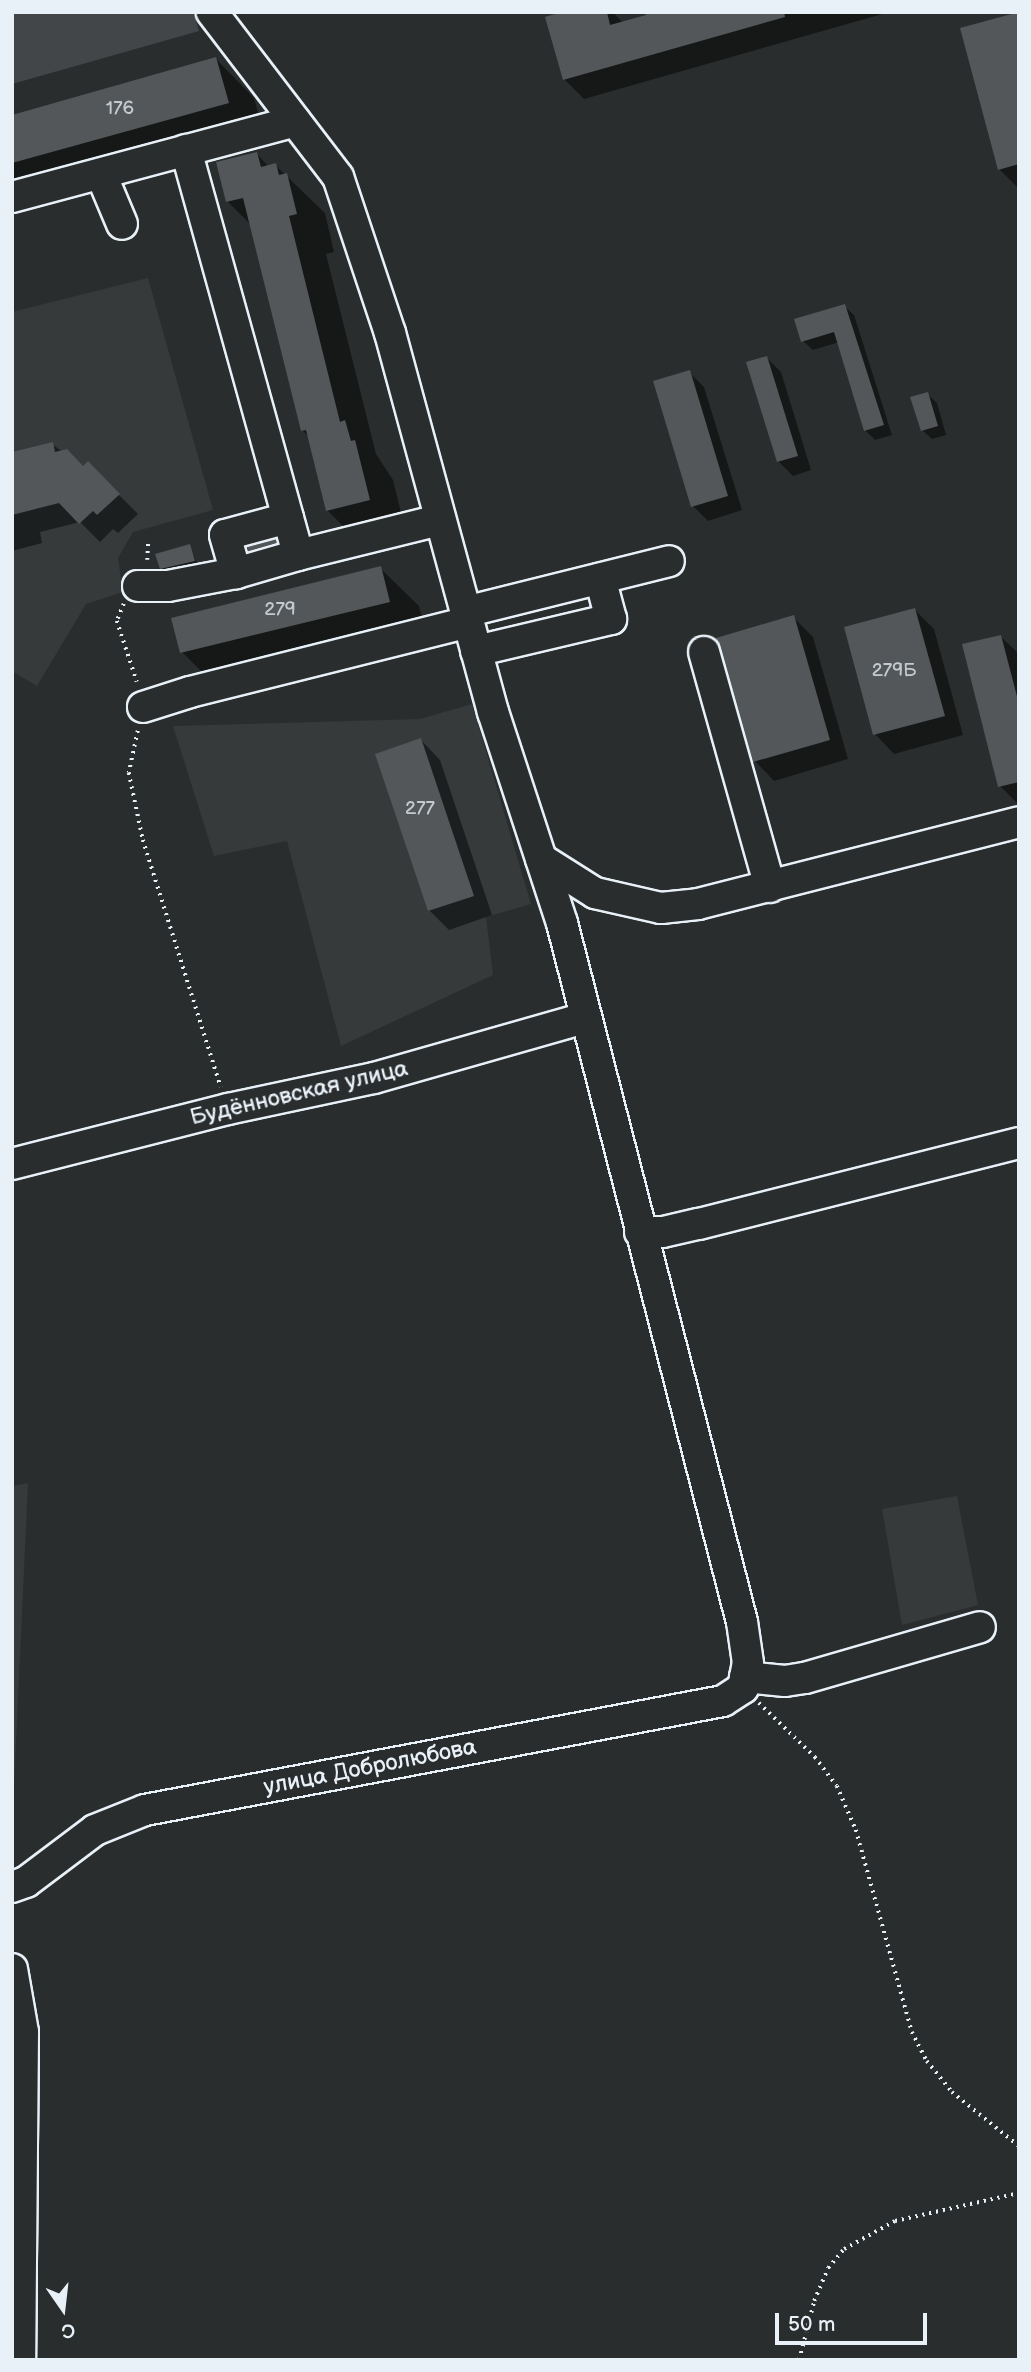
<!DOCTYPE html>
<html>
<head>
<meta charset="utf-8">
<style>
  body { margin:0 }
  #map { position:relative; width:1031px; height:2372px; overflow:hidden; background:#2a2d2e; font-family:"Balsamiq Sans",sans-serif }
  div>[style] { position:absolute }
  .built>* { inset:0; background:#363a3b }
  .green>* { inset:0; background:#424648 }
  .shadow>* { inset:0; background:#0007 }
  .building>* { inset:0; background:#535759 }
  .path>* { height:3.5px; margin-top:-1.75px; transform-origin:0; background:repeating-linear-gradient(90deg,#e8f1f8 0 2px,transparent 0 7px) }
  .roads { filter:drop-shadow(2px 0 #e8f1f8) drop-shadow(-2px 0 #e8f1f8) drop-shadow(0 2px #e8f1f8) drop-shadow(0 -2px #e8f1f8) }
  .minor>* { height:30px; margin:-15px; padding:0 15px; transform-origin:15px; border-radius:15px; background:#2a2d2e }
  span { translate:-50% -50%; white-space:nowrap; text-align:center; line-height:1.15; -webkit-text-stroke:5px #2a2d2e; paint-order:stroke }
  .number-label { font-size:19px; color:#c3cad0 }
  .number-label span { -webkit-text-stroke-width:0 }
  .street-label { font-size:23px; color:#e8f1f8 }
  .frame { position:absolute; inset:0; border:14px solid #e8f1f8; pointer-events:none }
  .north { position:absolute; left:28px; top:2274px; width:70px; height:70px; -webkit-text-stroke:5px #2a2d2e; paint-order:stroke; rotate:166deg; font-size:19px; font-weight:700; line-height:28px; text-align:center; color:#e8f1f8 }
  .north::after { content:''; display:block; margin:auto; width:24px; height:32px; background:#e8f1f8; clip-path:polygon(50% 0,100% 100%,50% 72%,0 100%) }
  .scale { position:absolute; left:775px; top:2313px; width:152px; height:32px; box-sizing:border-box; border:4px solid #e8f1f8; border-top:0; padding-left:9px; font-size:21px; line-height:24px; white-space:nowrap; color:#e8f1f8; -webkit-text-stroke:5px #2a2d2e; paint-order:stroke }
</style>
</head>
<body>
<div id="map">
  <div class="built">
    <div style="clip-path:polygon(148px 278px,213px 510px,133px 532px,118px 558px,123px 592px,86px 604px,37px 686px,12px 671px,12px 312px)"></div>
    <div style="clip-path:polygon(472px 704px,531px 904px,486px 917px,493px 975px,341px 1046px,287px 841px,214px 856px,173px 726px,420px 719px)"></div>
    <div style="clip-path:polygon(28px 1483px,12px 1830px,12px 1486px)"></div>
    <div style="clip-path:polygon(957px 1496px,978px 1605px,902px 1625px,882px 1509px)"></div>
  </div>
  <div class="green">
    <div style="clip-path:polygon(12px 12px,193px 12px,199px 31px,12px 84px)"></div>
  </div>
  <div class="shadow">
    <div style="clip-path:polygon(568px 12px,613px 12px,622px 22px,648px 16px,647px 12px,886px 13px,584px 99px,564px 79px)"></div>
    <div style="clip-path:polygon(1019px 14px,1019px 189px,999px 169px)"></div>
    <div style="clip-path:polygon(216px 59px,254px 98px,266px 141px,12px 211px,12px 117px)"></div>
    <div style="clip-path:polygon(257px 154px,269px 167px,275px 165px,325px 213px,334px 252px,326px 254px,376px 454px,393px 480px,407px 537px,365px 548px,327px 510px,309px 437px,303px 431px,252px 226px,227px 201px)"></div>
    <div style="clip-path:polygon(844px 306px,854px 315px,892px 435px,875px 440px,865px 430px,839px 342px,813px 350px,803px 341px)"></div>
    <div style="clip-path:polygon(767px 358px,781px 372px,811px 470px,793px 476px,778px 461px)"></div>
    <div style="clip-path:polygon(689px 372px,704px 387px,742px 510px,708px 521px,693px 506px)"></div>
    <div style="clip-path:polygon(927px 394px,937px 403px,946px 435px,932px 439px,922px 430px)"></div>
    <div style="clip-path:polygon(52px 444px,84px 468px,88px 464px,138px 514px,118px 533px,113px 529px,100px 542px,80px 522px,40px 532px,42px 543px,12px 551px,12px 454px)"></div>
    <div style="clip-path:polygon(275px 541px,285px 551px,259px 560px,249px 550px)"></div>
    <div style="clip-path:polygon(189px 546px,198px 565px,166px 572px,161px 568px)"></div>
    <div style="clip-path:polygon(380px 568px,419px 606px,427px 639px,220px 690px,182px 652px)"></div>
    <div style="clip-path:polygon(915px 610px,934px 629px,963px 735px,894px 754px,875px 734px)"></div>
    <div style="clip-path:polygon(793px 617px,813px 637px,848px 759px,774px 781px,755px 761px)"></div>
    <div style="clip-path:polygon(1001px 637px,1019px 654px,1019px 805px,1000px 786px)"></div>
    <div style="clip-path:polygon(421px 740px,440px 760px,492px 915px,449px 930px,429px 910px)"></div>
  </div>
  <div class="building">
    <div style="clip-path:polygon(561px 12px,607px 12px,610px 25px,646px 15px,645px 12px,784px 12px,785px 17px,563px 80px,545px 17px)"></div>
    <div style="clip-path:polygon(1019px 12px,1019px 164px,998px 170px,960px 28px)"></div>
    <div style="clip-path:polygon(216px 57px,229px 103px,12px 163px,12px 115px)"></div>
    <div style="clip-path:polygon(257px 152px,261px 167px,276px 163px,279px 175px,287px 173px,297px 214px,289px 216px,340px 422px,345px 420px,351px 441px,355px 440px,370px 500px,326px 511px,306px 430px,301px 431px,243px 198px,226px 202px,216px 162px)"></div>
    <div style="clip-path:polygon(845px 304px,884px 425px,864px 431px,834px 332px,801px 342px,794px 319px)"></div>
    <div style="clip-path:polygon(767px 356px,798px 456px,777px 462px,746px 362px)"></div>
    <div style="clip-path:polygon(690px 370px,728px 496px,691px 507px,653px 381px)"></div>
    <div style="clip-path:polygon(928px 392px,938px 426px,921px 431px,910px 397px)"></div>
    <div style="clip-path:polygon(53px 442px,55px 452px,67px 449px,83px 466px,88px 461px,120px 494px,97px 515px,93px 511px,79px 524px,59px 503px,12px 515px,12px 452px)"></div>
    <div style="clip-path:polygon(276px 539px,277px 543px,248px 551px,247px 547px)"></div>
    <div style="clip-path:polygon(190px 544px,195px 561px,160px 569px,155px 554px)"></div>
    <div style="clip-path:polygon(381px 566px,390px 602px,180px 653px,171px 618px)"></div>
    <div style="clip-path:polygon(915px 608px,945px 716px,873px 735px,844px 627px)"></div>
    <div style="clip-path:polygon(794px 615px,830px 740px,753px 762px,716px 638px)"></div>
    <div style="clip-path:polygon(1001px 635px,1019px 704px,1019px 782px,998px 787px,962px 644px)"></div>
    <div style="clip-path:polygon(421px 738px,474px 896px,428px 911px,375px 754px)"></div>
  </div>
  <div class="path">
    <div style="left:147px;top:560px;width:19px;rotate:-87deg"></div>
    <div style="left:124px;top:604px;width:18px;rotate:112deg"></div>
    <div style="left:117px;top:621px;width:64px;rotate:71.8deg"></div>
    <div style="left:138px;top:731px;width:43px;rotate:102.1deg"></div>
    <div style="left:129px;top:773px;width:68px;rotate:78.2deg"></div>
    <div style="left:143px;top:840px;width:259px;rotate:72.5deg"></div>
    <div style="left:759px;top:1703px;width:78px;rotate:44deg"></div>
    <div style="left:815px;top:1757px;width:36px;rotate:53deg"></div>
    <div style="left:837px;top:1786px;width:48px;rotate:66.6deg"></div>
    <div style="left:856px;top:1830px;width:210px;rotate:74.5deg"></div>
    <div style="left:912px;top:2032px;width:33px;rotate:63deg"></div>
    <div style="left:927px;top:2061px;width:40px;rotate:51deg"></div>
    <div style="left:952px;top:2092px;width:86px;rotate:38.9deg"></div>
    <div style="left:799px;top:2360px;width:61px;rotate:-75.7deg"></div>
    <div style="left:814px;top:2301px;width:36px;rotate:-67deg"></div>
    <div style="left:828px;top:2268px;width:25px;rotate:-50deg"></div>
    <div style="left:844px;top:2249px;width:58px;rotate:-28.8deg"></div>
    <div style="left:895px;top:2221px;width:127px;rotate:-12.7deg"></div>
  </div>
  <div class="roads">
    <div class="minor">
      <div style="left:186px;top:150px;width:420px;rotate:74.5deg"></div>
      <div style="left:298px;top:555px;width:145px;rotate:-13.9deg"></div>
      <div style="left:101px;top:174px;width:54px;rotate:67.2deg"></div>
      <div style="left:12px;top:197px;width:293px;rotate:-15deg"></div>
      <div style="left:288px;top:518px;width:65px;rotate:164.9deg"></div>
      <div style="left:225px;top:535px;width:40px;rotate:74deg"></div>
      <div style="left:236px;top:573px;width:65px;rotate:-16.2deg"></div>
      <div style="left:138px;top:586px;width:30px"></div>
      <div style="left:168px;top:586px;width:69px;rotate:-10.8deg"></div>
      <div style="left:465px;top:612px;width:210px;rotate:-14deg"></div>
      <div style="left:476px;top:651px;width:139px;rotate:-13.3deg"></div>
      <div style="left:611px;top:619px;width:42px;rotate:-105deg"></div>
      <div style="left:704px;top:652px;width:244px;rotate:74.3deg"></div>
      <div style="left:143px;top:707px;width:49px;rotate:-17.7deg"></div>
      <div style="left:190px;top:692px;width:287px;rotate:-14.1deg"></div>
      <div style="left:541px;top:859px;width:64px;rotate:32.2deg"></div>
      <div style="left:595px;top:893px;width:68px;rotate:12.8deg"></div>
      <div style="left:661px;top:908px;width:37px;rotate:-6deg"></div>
      <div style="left:698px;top:904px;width:331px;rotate:-14.3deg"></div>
      <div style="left:12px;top:1164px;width:223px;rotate:-14.3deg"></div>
      <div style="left:228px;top:1109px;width:149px;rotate:-12deg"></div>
      <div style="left:374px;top:1078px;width:219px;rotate:-15.9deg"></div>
      <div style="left:640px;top:1232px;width:23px"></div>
      <div style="left:663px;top:1232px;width:37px;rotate:-13deg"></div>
      <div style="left:699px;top:1224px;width:330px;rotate:-14.2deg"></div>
      <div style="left:745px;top:1677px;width:40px;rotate:5.7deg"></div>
      <div style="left:785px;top:1681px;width:20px;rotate:-9deg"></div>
      <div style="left:805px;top:1678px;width:182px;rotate:-16.2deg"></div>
      <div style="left:12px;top:1887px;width:15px;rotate:-20deg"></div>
      <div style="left:26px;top:1882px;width:86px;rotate:-37deg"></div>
      <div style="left:95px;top:1830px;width:54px;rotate:-21.8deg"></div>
      <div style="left:145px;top:1810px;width:588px;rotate:-10.68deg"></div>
      <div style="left:723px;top:1701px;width:24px;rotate:-33deg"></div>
      <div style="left:743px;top:1688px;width:25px;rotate:-79deg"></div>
      <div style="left:748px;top:1663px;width:41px;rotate:-98.3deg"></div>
      <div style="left:742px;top:1622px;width:722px;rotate:-104.44deg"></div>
      <div style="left:562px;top:923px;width:222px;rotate:-108.1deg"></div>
      <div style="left:493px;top:712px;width:393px;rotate:-105.2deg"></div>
      <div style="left:390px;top:333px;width:164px;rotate:-108.4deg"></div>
      <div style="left:338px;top:177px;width:208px;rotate:-127.4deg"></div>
      <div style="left:12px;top:1969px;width:64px;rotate:80.1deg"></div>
      <div style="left:23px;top:2032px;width:328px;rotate:90.5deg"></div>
    </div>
  </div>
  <div class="number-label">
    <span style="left:120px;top:109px">176</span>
    <span style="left:280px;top:610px">279</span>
    <span style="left:894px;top:671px">279Б</span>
    <span style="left:420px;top:809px">277</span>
  </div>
  <div class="street-label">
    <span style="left:299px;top:1093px;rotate:-13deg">Будённовская улица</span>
    <span style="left:370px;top:1767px;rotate:-11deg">улица Добролюбова</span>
  </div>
  <div class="frame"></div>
  <div class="north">С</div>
  <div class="scale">50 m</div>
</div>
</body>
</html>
